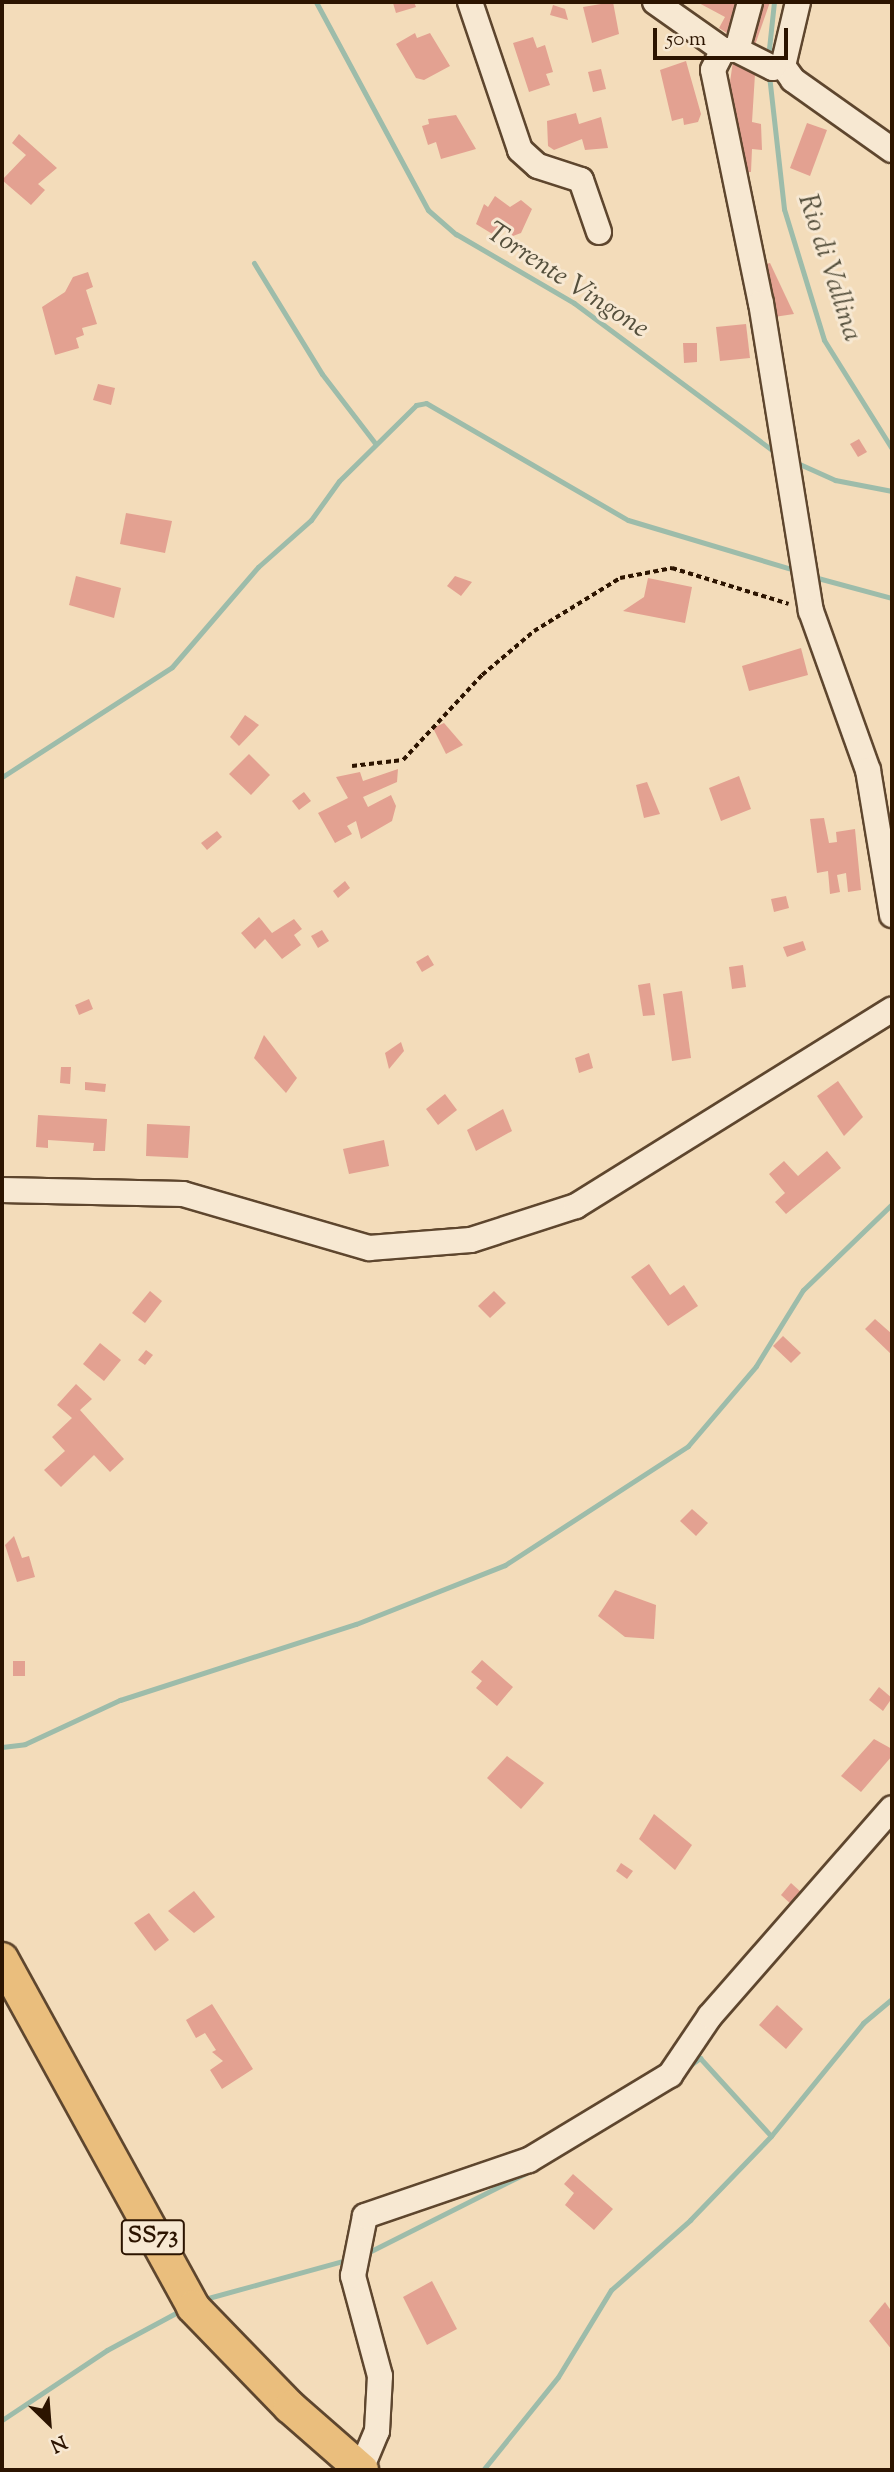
<!DOCTYPE html>
<html>
<head>
<meta charset="utf-8">
<style>
  body { margin:0 }
  #map { position:relative; width:894px; height:2472px; overflow:hidden; background:#f3dcba; font-family:"Sorts Mill Goudy",serif }
  div>[style] { position:absolute }
  .stream>* { height:5px; margin:-2.5px; padding:0 2.5px; transform-origin:2.5px; border-radius:2.5px; background:#9dbcaa }
  .building>* { inset:0; background:#e3a191 }
  .path>* { height:3.5px; margin-top:-1.75px; transform-origin:0; background:repeating-linear-gradient(90deg,#2c1400 0 5px,transparent 0 8.5px) }
  .roads { filter:drop-shadow(2px 0 #5e462e) drop-shadow(-2px 0 #5e462e) drop-shadow(0 2px #5e462e) drop-shadow(0 -2px #5e462e) }
  .minor>* { height:24px; margin:-12px; padding:0 12px; transform-origin:12px; border-radius:12px; background:#f7e8d2 }
  .major>* { height:32px; margin:-16px; padding:0 16px; transform-origin:16px; border-radius:16px; background:#eabe7d }
  span { translate:-50% -50%; white-space:nowrap; text-align:center; line-height:1.15; -webkit-text-stroke:6px #f7e8d2; paint-order:stroke }
  .shield-label span { padding:2px 5px; background:#f7e8d2; border:2px solid; border-radius:5px; -webkit-text-stroke-width:0 }
  .shield-label { font-size:24px; color:#2c1400; font-weight:700 }
  .water-label { font-size:28px; color:#544f3c; font-style:italic }
  .frame { position:absolute; inset:0; border:4px solid #2c1400; pointer-events:none }
  .north { position:absolute; left:14px; top:2388px; width:70px; height:70px; -webkit-text-stroke:5px #f7e8d2; paint-order:stroke; rotate:155deg; font-size:19px; font-weight:700; line-height:28px; text-align:center; color:#2c1400 }
  .north::after { content:''; display:block; margin:auto; width:24px; height:32px; background:#2c1400; clip-path:polygon(50% 0,100% 100%,50% 72%,0 100%) }
  .scale { position:absolute; left:653px; top:28px; width:135px; height:32px; box-sizing:border-box; border:4px solid #2c1400; border-top:0; padding-left:9px; font-size:21px; line-height:24px; white-space:nowrap; color:#2c1400; -webkit-text-stroke:5px #f7e8d2; paint-order:stroke }
</style>
</head>
<body>
<div id="map">
  <div class="stream">
    <div style="left:316px;top:2px;width:236px;rotate:61.7deg"></div>
    <div style="left:428px;top:210px;width:37px;rotate:41deg"></div>
    <div style="left:456px;top:234px;width:137px;rotate:30.3deg"></div>
    <div style="left:574px;top:303px;width:252px;rotate:36.6deg"></div>
    <div style="left:768px;top:58px;width:56px;rotate:-83.9deg"></div>
    <div style="left:769px;top:75px;width:135px;rotate:83.6deg"></div>
    <div style="left:784px;top:209px;width:137px;rotate:73deg"></div>
    <div style="left:824px;top:340px;width:128px;rotate:58deg"></div>
    <div style="left:254px;top:263px;width:130px;rotate:58.5deg"></div>
    <div style="left:322px;top:374px;width:87px;rotate:52.5deg"></div>
    <div style="left:795px;top:462px;width:44px;rotate:24.2deg"></div>
    <div style="left:835px;top:480px;width:58px;rotate:10.9deg"></div>
    <div style="left:814px;top:577px;width:81px;rotate:15.1deg"></div>
    <div style="left:2px;top:777px;width:202px;rotate:-32.9deg"></div>
    <div style="left:172px;top:667px;width:132px;rotate:-49.3deg"></div>
    <div style="left:258px;top:567px;width:71px;rotate:-41.6deg"></div>
    <div style="left:311px;top:520px;width:48px;rotate:-54.3deg"></div>
    <div style="left:339px;top:481px;width:108px;rotate:-44.6deg"></div>
    <div style="left:416px;top:405px;width:10px;rotate:-11deg"></div>
    <div style="left:426px;top:403px;width:233px;rotate:30.1deg"></div>
    <div style="left:628px;top:520px;width:177px;rotate:16.7deg"></div>
    <div style="left:2px;top:1747px;width:23px;rotate:-7deg"></div>
    <div style="left:25px;top:1744px;width:105px;rotate:-24.9deg"></div>
    <div style="left:120px;top:1700px;width:248px;rotate:-17.9deg"></div>
    <div style="left:356px;top:1624px;width:160px;rotate:-21.6deg"></div>
    <div style="left:505px;top:1565px;width:218px;rotate:-33deg"></div>
    <div style="left:688px;top:1446px;width:105px;rotate:-49.6deg"></div>
    <div style="left:756px;top:1366px;width:89px;rotate:-58.3deg"></div>
    <div style="left:803px;top:1290px;width:124px;rotate:-44deg"></div>
    <div style="left:689px;top:2066px;width:14px;rotate:-36deg"></div>
    <div style="left:700px;top:2058px;width:105px;rotate:47.7deg"></div>
    <div style="left:363px;top:2255px;width:182px;rotate:-26.7deg"></div>
    <div style="left:201px;top:2300px;width:155px;rotate:-15.4deg"></div>
    <div style="left:2px;top:2420px;width:126px;rotate:-33.7deg"></div>
    <div style="left:107px;top:2350px;width:86px;rotate:-28.3deg"></div>
    <div style="left:483px;top:2470px;width:119px;rotate:-51.1deg"></div>
    <div style="left:558px;top:2377px;width:102px;rotate:-58.7deg"></div>
    <div style="left:611px;top:2290px;width:106px;rotate:-41.5deg"></div>
    <div style="left:690px;top:2220px;width:117px;rotate:-46deg"></div>
    <div style="left:771px;top:2136px;width:146px;rotate:-50.8deg"></div>
    <div style="left:863px;top:2023px;width:38px;rotate:-40deg"></div>
  </div>
  <div class="building">
    <div style="clip-path:polygon(414px 2px,416px 7px,396px 13px,393px 3px)"></div>
    <div style="clip-path:polygon(613px 2px,619px 34px,592px 43px,583px 7px)"></div>
    <div style="clip-path:polygon(697px 2px,745px 2px,733px 37px,719px 28px,725px 17px)"></div>
    <div style="clip-path:polygon(755px 2px,770px 2px,754px 48px,749px 47px)"></div>
    <div style="clip-path:polygon(553px 5px,565px 9px,568px 20px,550px 15px)"></div>
    <div style="clip-path:polygon(415px 33px,417px 38px,430px 33px,450px 66px,424px 80px,416px 78px,396px 44px)"></div>
    <div style="clip-path:polygon(533px 37px,537px 48px,545px 45px,553px 72px,546px 74px,550px 85px,529px 92px,513px 43px)"></div>
    <div style="clip-path:polygon(686px 61px,701px 114px,698px 122px,684px 125px,683px 118px,672px 121px,660px 70px)"></div>
    <div style="clip-path:polygon(733px 61px,755px 74px,752px 122px,761px 124px,762px 150px,752px 149px,751px 172px,745px 172px,729px 89px)"></div>
    <div style="clip-path:polygon(601px 69px,606px 89px,593px 92px,588px 72px)"></div>
    <div style="clip-path:polygon(576px 113px,579px 124px,601px 117px,608px 148px,585px 150px,582px 139px,554px 150px,548px 146px,547px 121px)"></div>
    <div style="clip-path:polygon(456px 115px,476px 149px,441px 159px,436px 142px,428px 145px,422px 126px,429px 124px,428px 119px)"></div>
    <div style="clip-path:polygon(807px 123px,827px 130px,810px 176px,790px 168px)"></div>
    <div style="clip-path:polygon(19px 134px,57px 168px,38px 184px,45px 190px,31px 205px,2px 180px,26px 155px,12px 143px)"></div>
    <div style="clip-path:polygon(495px 196px,510px 207px,521px 200px,532px 209px,521px 233px,513px 236px,499px 227px,494px 235px,476px 224px,484px 204px,488px 207px)"></div>
    <div style="clip-path:polygon(770px 263px,794px 314px,774px 317px,762px 265px)"></div>
    <div style="clip-path:polygon(88px 272px,93px 287px,86px 290px,97px 324px,82px 328px,84px 335px,76px 338px,79px 348px,55px 355px,42px 307px,65px 292px,73px 277px)"></div>
    <div style="clip-path:polygon(746px 324px,750px 358px,720px 361px,716px 327px)"></div>
    <div style="clip-path:polygon(683px 343px,697px 343px,697px 362px,684px 363px)"></div>
    <div style="clip-path:polygon(98px 384px,115px 388px,111px 405px,93px 400px)"></div>
    <div style="clip-path:polygon(859px 439px,867px 452px,858px 457px,850px 444px)"></div>
    <div style="clip-path:polygon(126px 513px,172px 521px,165px 553px,120px 544px)"></div>
    <div style="clip-path:polygon(76px 576px,121px 588px,114px 618px,69px 605px)"></div>
    <div style="clip-path:polygon(455px 576px,472px 582px,461px 596px,447px 586px)"></div>
    <div style="clip-path:polygon(648px 578px,692px 587px,685px 623px,623px 611px,644px 597px)"></div>
    <div style="clip-path:polygon(801px 648px,808px 675px,749px 691px,742px 666px)"></div>
    <div style="clip-path:polygon(245px 715px,259px 725px,239px 746px,230px 737px)"></div>
    <div style="clip-path:polygon(444px 723px,463px 745px,446px 754px,433px 728px)"></div>
    <div style="clip-path:polygon(249px 754px,270px 775px,251px 795px,229px 774px)"></div>
    <div style="clip-path:polygon(398px 769px,397px 782px,363px 797px,368px 807px,391px 795px,396px 806px,392px 821px,361px 839px,356px 821px,347px 826px,352px 834px,335px 843px,318px 813px,348px 798px,336px 777px,360px 772px,363px 781px)"></div>
    <div style="clip-path:polygon(739px 776px,751px 809px,721px 821px,709px 788px)"></div>
    <div style="clip-path:polygon(647px 782px,660px 814px,644px 818px,636px 785px)"></div>
    <div style="clip-path:polygon(304px 792px,311px 801px,299px 810px,292px 801px)"></div>
    <div style="clip-path:polygon(824px 818px,829px 843px,837px 842px,836px 832px,855px 829px,861px 890px,848px 892px,846px 873px,837px 875px,840px 892px,830px 894px,828px 871px,817px 873px,810px 819px)"></div>
    <div style="clip-path:polygon(217px 831px,222px 837px,207px 850px,201px 843px)"></div>
    <div style="clip-path:polygon(345px 881px,350px 888px,338px 898px,333px 891px)"></div>
    <div style="clip-path:polygon(786px 896px,789px 908px,774px 912px,771px 899px)"></div>
    <div style="clip-path:polygon(259px 917px,272px 933px,294px 919px,302px 929px,294px 935px,301px 945px,282px 959px,265px 939px,255px 949px,241px 933px)"></div>
    <div style="clip-path:polygon(322px 930px,329px 941px,318px 948px,311px 936px)"></div>
    <div style="clip-path:polygon(803px 941px,806px 950px,787px 957px,783px 947px)"></div>
    <div style="clip-path:polygon(428px 955px,434px 965px,422px 972px,416px 962px)"></div>
    <div style="clip-path:polygon(743px 965px,746px 987px,732px 989px,729px 967px)"></div>
    <div style="clip-path:polygon(650px 983px,655px 1015px,643px 1016px,638px 985px)"></div>
    <div style="clip-path:polygon(682px 991px,691px 1058px,672px 1061px,663px 994px)"></div>
    <div style="clip-path:polygon(89px 999px,93px 1009px,79px 1015px,75px 1005px)"></div>
    <div style="clip-path:polygon(264px 1035px,297px 1078px,286px 1093px,254px 1058px)"></div>
    <div style="clip-path:polygon(401px 1042px,404px 1051px,389px 1069px,385px 1053px)"></div>
    <div style="clip-path:polygon(589px 1053px,593px 1068px,579px 1073px,575px 1058px)"></div>
    <div style="clip-path:polygon(61px 1067px,71px 1067px,70px 1084px,60px 1083px)"></div>
    <div style="clip-path:polygon(838px 1081px,863px 1117px,844px 1136px,817px 1096px)"></div>
    <div style="clip-path:polygon(85px 1082px,106px 1084px,105px 1092px,85px 1090px)"></div>
    <div style="clip-path:polygon(445px 1094px,457px 1110px,438px 1125px,426px 1109px)"></div>
    <div style="clip-path:polygon(503px 1109px,512px 1131px,476px 1151px,467px 1130px)"></div>
    <div style="clip-path:polygon(38px 1115px,107px 1119px,105px 1151px,93px 1151px,94px 1143px,48px 1140px,48px 1148px,36px 1147px)"></div>
    <div style="clip-path:polygon(147px 1124px,190px 1126px,188px 1158px,146px 1156px)"></div>
    <div style="clip-path:polygon(384px 1140px,389px 1166px,349px 1174px,343px 1149px)"></div>
    <div style="clip-path:polygon(827px 1151px,841px 1168px,786px 1214px,775px 1202px,785px 1193px,769px 1174px,784px 1161px,798px 1176px)"></div>
    <div style="clip-path:polygon(649px 1264px,670px 1295px,684px 1285px,698px 1306px,668px 1326px,631px 1277px)"></div>
    <div style="clip-path:polygon(150px 1291px,162px 1301px,145px 1323px,132px 1313px)"></div>
    <div style="clip-path:polygon(494px 1291px,506px 1303px,490px 1318px,478px 1306px)"></div>
    <div style="clip-path:polygon(875px 1319px,892px 1334px,892px 1355px,865px 1329px)"></div>
    <div style="clip-path:polygon(783px 1336px,801px 1353px,791px 1363px,773px 1346px)"></div>
    <div style="clip-path:polygon(100px 1343px,121px 1360px,104px 1381px,83px 1364px)"></div>
    <div style="clip-path:polygon(146px 1350px,153px 1355px,145px 1365px,138px 1360px)"></div>
    <div style="clip-path:polygon(76px 1384px,92px 1399px,80px 1410px,124px 1459px,110px 1472px,94px 1455px,61px 1487px,44px 1470px,65px 1451px,52px 1437px,72px 1418px,57px 1405px)"></div>
    <div style="clip-path:polygon(692px 1509px,708px 1523px,696px 1536px,680px 1521px)"></div>
    <div style="clip-path:polygon(14px 1536px,22px 1558px,29px 1556px,35px 1577px,17px 1582px,5px 1545px)"></div>
    <div style="clip-path:polygon(615px 1590px,656px 1605px,654px 1639px,625px 1637px,598px 1616px)"></div>
    <div style="clip-path:polygon(482px 1660px,513px 1687px,497px 1706px,476px 1688px,482px 1681px,471px 1672px)"></div>
    <div style="clip-path:polygon(13px 1661px,25px 1661px,25px 1676px,13px 1676px)"></div>
    <div style="clip-path:polygon(879px 1687px,892px 1698px,883px 1711px,869px 1700px)"></div>
    <div style="clip-path:polygon(874px 1739px,892px 1749px,892px 1756px,861px 1792px,841px 1776px)"></div>
    <div style="clip-path:polygon(507px 1756px,544px 1783px,521px 1809px,487px 1778px)"></div>
    <div style="clip-path:polygon(654px 1814px,692px 1845px,675px 1870px,639px 1839px)"></div>
    <div style="clip-path:polygon(621px 1863px,633px 1871px,627px 1879px,616px 1871px)"></div>
    <div style="clip-path:polygon(791px 1883px,802px 1893px,792px 1905px,781px 1895px)"></div>
    <div style="clip-path:polygon(194px 1891px,215px 1917px,194px 1933px,168px 1911px)"></div>
    <div style="clip-path:polygon(149px 1913px,169px 1940px,155px 1951px,134px 1923px)"></div>
    <div style="clip-path:polygon(212px 2004px,253px 2069px,222px 2089px,210px 2070px,223px 2061px,212px 2052px,216px 2050px,205px 2033px,196px 2038px,186px 2020px)"></div>
    <div style="clip-path:polygon(777px 2005px,803px 2029px,786px 2049px,759px 2025px)"></div>
    <div style="clip-path:polygon(573px 2174px,613px 2209px,594px 2230px,565px 2205px,574px 2193px,564px 2184px)"></div>
    <div style="clip-path:polygon(432px 2281px,457px 2329px,427px 2345px,403px 2297px)"></div>
    <div style="clip-path:polygon(885px 2302px,892px 2312px,892px 2350px,869px 2321px)"></div>
  </div>
  <div class="path">
    <div style="left:352px;top:766px;width:51px;rotate:-6.7deg"></div>
    <div style="left:403px;top:760px;width:116px;rotate:-47.1deg"></div>
    <div style="left:482px;top:675px;width:68px;rotate:-40.2deg"></div>
    <div style="left:534px;top:631px;width:101px;rotate:-31.6deg"></div>
    <div style="left:620px;top:578px;width:53px;rotate:-10.9deg"></div>
    <div style="left:672px;top:568px;width:122px;rotate:17.1deg"></div>
  </div>
  <div class="roads">
    <div class="minor">
      <div style="left:470px;top:2px;width:156px;rotate:71.3deg"></div>
      <div style="left:520px;top:150px;width:24px;rotate:42deg"></div>
      <div style="left:538px;top:166px;width:45px;rotate:18deg"></div>
      <div style="left:581px;top:180px;width:55px;rotate:70.9deg"></div>
      <div style="left:655px;top:2px;width:83px;rotate:35.2deg"></div>
      <div style="left:723px;top:50px;width:22px;rotate:117deg"></div>
      <div style="left:713px;top:70px;width:238px;rotate:78.4deg"></div>
      <div style="left:761px;top:303px;width:312px;rotate:80.8deg"></div>
      <div style="left:811px;top:611px;width:169px;rotate:70.3deg"></div>
      <div style="left:868px;top:770px;width:147px;rotate:80.6deg"></div>
      <div style="left:723px;top:50px;width:14px"></div>
      <div style="left:737px;top:50px;width:40px;rotate:26.6deg"></div>
      <div style="left:773px;top:68px;width:10px;rotate:-11deg"></div>
      <div style="left:783px;top:66px;width:66px;rotate:-76.8deg"></div>
      <div style="left:737px;top:50px;width:50px;rotate:-74.8deg"></div>
      <div style="left:783px;top:66px;width:17px;rotate:54deg"></div>
      <div style="left:793px;top:80px;width:121px;rotate:35.3deg"></div>
      <div style="left:2px;top:1190px;width:181px;rotate:1.3deg"></div>
      <div style="left:183px;top:1194px;width:194px;rotate:16.2deg"></div>
      <div style="left:369px;top:1248px;width:102px;rotate:-4.5deg"></div>
      <div style="left:471px;top:1240px;width:110px;rotate:-17.9deg"></div>
      <div style="left:576px;top:1206px;width:372px;rotate:-31.9deg"></div>
      <div style="left:361px;top:2469px;width:41px;rotate:-67.2deg"></div>
      <div style="left:377px;top:2431px;width:55px;rotate:-86.9deg"></div>
      <div style="left:380px;top:2376px;width:104px;rotate:-105.1deg"></div>
      <div style="left:353px;top:2276px;width:61px;rotate:-78.7deg"></div>
      <div style="left:365px;top:2216px;width:173px;rotate:-18.9deg"></div>
      <div style="left:529px;top:2160px;width:165px;rotate:-31.1deg"></div>
      <div style="left:670px;top:2075px;width:71px;rotate:-55.9deg"></div>
      <div style="left:710px;top:2016px;width:276px;rotate:-48.8deg"></div>
    </div>
    <div class="major">
      <div style="left:2px;top:1959px;width:397px;rotate:61.2deg"></div>
      <div style="left:193px;top:2307px;width:139px;rotate:45.9deg"></div>
      <div style="left:290px;top:2407px;width:96px;rotate:41.2deg"></div>
    </div>
  </div>
  <div class="shield-label">
    <span style="left:153px;top:2237px">SS73</span>
  </div>
  <div class="water-label">
    <span style="left:829px;top:268px;rotate:72deg">Rio di Vallina</span>
    <span style="left:567px;top:281px;rotate:33deg">Torrente Vingone</span>
  </div>
  <div class="frame"></div>
  <div class="north">N</div>
  <div class="scale">50 m</div>
</div>
</body>
</html>
